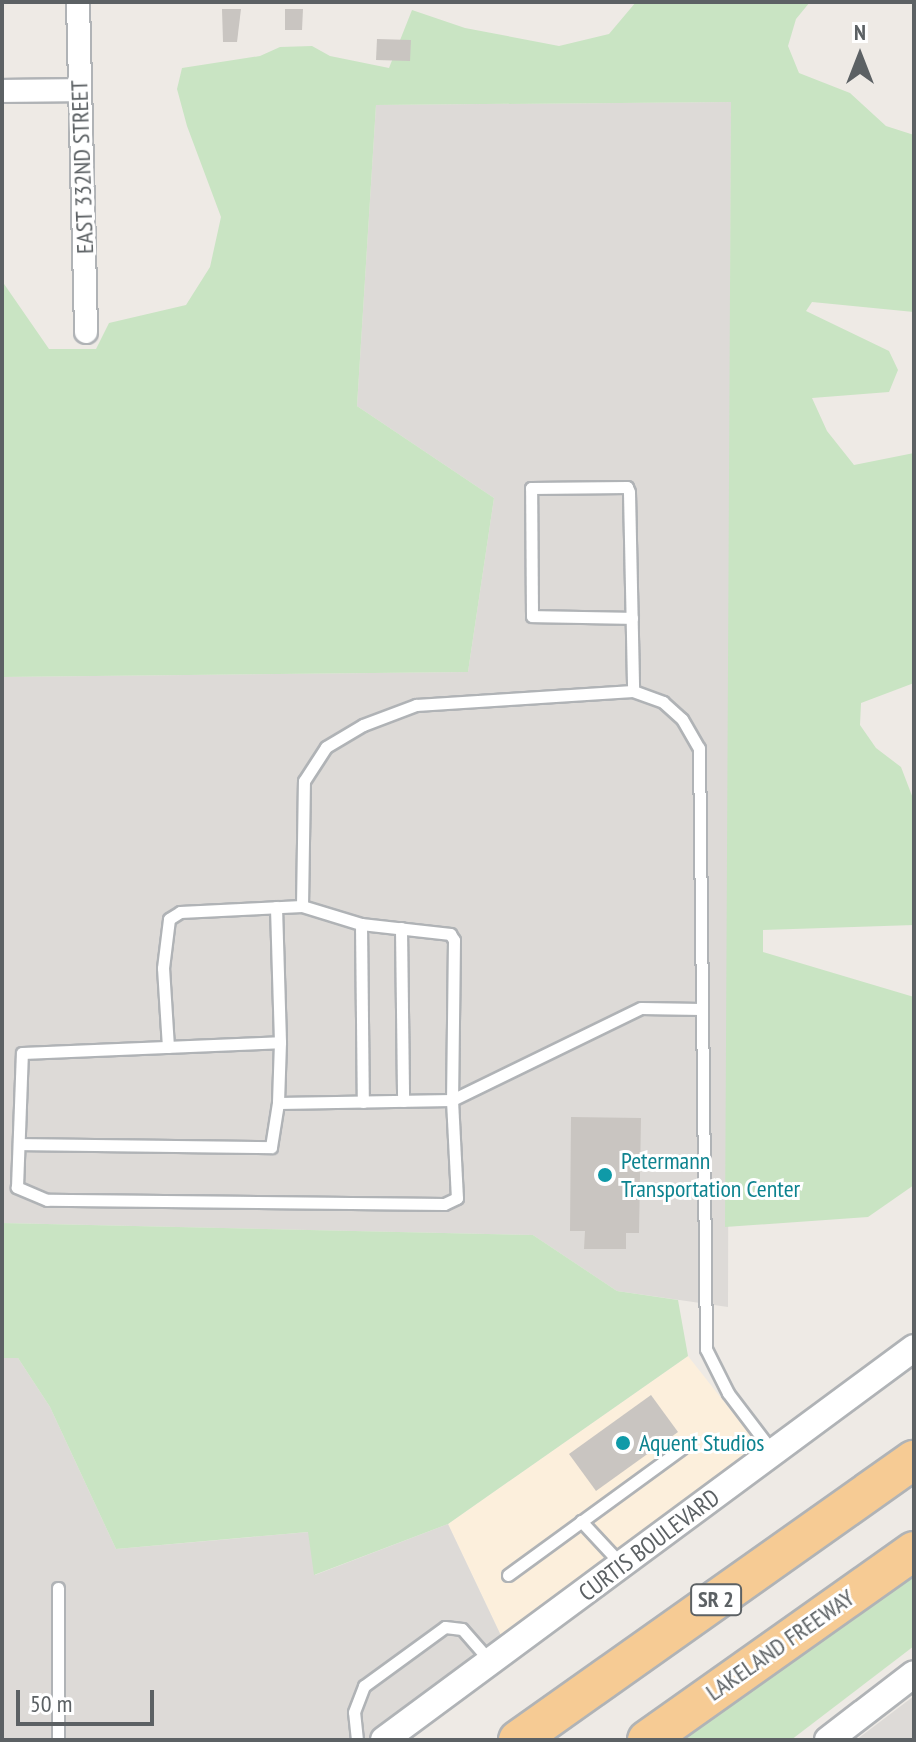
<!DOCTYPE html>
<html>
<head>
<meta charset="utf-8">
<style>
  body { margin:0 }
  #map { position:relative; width:916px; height:1742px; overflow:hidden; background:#eeeae5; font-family:"PT Sans Narrow",sans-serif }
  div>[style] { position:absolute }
  .commercial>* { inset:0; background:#fcefdc }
  .industrial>* { inset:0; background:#dddad7 }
  .green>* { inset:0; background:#c9e4c3 }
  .building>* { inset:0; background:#c9c5c1 }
  .roads { filter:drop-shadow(2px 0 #b0b3b6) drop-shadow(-2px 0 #b0b3b6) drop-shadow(0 2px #b0b3b6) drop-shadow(0 -2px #b0b3b6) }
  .service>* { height:11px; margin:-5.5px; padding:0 5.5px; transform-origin:5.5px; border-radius:5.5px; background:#fff }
  .minor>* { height:22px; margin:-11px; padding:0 11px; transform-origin:11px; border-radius:11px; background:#fff }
  .tertiary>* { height:26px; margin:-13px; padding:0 13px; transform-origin:13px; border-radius:13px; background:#fff }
  .motorway>* { height:38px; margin:-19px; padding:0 19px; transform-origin:19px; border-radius:19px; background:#f6cb94 }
  .dots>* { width:22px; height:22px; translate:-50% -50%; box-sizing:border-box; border:4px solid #fff; border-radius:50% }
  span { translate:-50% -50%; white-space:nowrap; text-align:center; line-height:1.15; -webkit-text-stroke:6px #fff; paint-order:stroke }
  .shield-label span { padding:2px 6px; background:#fff; border:2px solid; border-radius:6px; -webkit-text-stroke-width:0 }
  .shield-label { font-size:22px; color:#5c6164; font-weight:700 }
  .street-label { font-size:24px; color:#5c6164 }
  .culture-label { font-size:24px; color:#0d838f }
  .left { translate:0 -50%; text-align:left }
  .frame { position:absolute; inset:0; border:4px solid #5c6164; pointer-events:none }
  .north { position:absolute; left:820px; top:16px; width:80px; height:80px; -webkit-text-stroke:6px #fff; paint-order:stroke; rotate:0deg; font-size:22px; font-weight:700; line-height:32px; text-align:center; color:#5c6164 }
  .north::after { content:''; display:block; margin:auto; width:28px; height:36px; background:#5c6164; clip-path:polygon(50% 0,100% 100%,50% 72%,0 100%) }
  .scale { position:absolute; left:16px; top:1690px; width:138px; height:36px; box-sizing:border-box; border:4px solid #5c6164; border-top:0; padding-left:10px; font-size:24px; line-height:28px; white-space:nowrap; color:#5c6164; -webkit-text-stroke:6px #fff; paint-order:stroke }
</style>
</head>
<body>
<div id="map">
  <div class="commercial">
    <div style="clip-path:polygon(688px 1356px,762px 1450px,504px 1642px,448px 1524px)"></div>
  </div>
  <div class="industrial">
    <div style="clip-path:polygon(731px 102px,728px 1307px,617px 1291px,533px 1235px,2px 1223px,2px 677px,468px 672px,494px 498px,357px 406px,376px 105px)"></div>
    <div style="clip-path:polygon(2px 1358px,18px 1358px,50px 1407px,116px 1549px,309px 1532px,315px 1575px,448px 1524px,504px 1642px,370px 1740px,2px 1740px)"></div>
    <div style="clip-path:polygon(914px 1696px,914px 1740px,856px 1740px)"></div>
  </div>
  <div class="green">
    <div style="clip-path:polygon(636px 2px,810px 2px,796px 19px,788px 46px,799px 73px,850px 93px,886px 126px,914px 135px,914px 312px,812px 302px,806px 311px,889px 351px,898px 370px,889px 392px,812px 398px,827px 431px,854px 465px,914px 453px,914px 683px,861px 703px,860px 725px,876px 748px,901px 767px,914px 801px,914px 925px,763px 930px,763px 952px,914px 997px,914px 1185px,868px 1217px,725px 1227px,731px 102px,376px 105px,357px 406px,494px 498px,468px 672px,2px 677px,2px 281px,49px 349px,96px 349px,109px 323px,186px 305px,210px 267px,221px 217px,187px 126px,177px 89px,182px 68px,260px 56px,280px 47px,312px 46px,330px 56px,389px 68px,412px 10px,465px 28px,559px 46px,609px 34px)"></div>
    <div style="clip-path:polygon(2px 1223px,533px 1235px,617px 1291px,678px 1300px,688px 1356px,448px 1524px,314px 1575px,308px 1532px,116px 1549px,50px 1407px,18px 1358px,2px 1358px)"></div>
    <div style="clip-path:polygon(914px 1566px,914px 1646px,791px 1740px,668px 1740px)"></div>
  </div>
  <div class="building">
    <div style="clip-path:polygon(222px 9px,241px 9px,237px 42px,223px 42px)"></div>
    <div style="clip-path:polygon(285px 9px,303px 9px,302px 30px,285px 30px)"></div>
    <div style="clip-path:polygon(377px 39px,411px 40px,410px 61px,376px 60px)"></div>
    <div style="clip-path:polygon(571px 1117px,641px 1118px,639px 1233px,626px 1233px,626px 1249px,584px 1249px,585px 1231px,570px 1231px)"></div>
    <div style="clip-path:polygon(651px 1395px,678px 1432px,596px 1491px,569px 1454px)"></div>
  </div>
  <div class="roads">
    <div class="service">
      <div style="left:632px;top:618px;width:100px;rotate:-178.9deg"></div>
      <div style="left:532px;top:616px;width:128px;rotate:-90.4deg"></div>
      <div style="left:531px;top:488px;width:96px;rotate:-0.6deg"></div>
      <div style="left:627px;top:487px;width:5px;rotate:68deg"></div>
      <div style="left:629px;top:492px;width:199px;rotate:88.8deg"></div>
      <div style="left:302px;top:906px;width:125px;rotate:-89.1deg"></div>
      <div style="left:304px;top:781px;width:40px;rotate:-57.1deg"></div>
      <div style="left:326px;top:747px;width:43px;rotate:-30.7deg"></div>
      <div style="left:363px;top:725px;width:57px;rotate:-20.7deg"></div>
      <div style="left:416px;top:705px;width:217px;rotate:-3.7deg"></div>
      <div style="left:633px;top:691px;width:32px;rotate:20deg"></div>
      <div style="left:663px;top:702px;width:25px;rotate:42deg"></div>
      <div style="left:682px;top:719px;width:34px;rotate:60deg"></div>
      <div style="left:699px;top:748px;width:601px;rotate:89.33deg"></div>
      <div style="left:706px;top:1349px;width:49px;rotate:63.4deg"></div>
      <div style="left:728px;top:1393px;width:73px;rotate:52.8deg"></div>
      <div style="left:276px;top:907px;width:135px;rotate:88.3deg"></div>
      <div style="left:361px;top:924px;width:90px;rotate:6.4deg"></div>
      <div style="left:450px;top:934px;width:7px;rotate:56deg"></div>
      <div style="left:454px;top:940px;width:160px;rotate:90.7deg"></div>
      <div style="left:452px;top:1100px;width:98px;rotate:87.1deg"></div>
      <div style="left:457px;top:1198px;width:14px;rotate:155deg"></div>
      <div style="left:444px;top:1204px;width:397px;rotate:-179.4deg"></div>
      <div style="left:47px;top:1200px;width:33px;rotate:-157deg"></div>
      <div style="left:17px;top:1187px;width:134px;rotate:-87.9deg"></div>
      <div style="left:22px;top:1053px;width:258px;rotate:-2.4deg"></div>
      <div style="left:280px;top:1042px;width:61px;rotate:91.9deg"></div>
      <div style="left:278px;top:1103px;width:174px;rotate:-1deg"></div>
      <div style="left:452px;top:1100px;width:210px;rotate:-26deg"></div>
      <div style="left:641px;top:1008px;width:60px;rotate:1deg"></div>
      <div style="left:401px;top:928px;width:173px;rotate:89.3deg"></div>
      <div style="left:168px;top:1047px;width:79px;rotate:-93.6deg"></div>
      <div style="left:163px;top:968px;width:49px;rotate:-83deg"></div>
      <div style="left:169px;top:919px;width:13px;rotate:-32deg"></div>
      <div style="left:180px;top:912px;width:122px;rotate:-2.8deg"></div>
      <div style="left:302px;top:906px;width:62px;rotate:17deg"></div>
      <div style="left:361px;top:924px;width:178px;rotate:89.4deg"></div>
      <div style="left:19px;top:1144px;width:252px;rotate:0.7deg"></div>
      <div style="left:271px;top:1147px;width:45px;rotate:-81deg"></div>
      <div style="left:581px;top:1521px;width:60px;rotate:47deg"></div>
      <div style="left:508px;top:1575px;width:215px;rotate:-36.1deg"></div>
      <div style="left:58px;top:1588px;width:152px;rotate:90deg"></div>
      <div style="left:357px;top:1740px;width:28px;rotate:-96deg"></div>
      <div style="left:354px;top:1712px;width:28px;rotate:-69deg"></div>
      <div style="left:364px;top:1686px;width:100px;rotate:-36.1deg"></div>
      <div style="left:445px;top:1627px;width:17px;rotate:7deg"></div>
      <div style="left:462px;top:1629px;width:43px;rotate:48.8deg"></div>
    </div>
    <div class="minor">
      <div style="left:78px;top:2px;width:330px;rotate:88.6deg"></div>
      <div style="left:2px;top:91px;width:77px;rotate:-0.7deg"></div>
    </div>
    <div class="tertiary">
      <div style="left:384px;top:1740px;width:659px;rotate:-36.49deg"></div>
      <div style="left:828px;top:1740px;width:108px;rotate:-37.5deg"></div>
    </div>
    <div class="motorway">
      <div style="left:518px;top:1740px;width:485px;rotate:-35.3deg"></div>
      <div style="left:647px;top:1740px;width:327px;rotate:-35.3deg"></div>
    </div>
  </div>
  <div class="dots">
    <div style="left:605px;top:1175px;background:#0f9aa8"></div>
    <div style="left:623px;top:1443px;background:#0f9aa8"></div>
  </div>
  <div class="shield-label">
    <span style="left:716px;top:1600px">SR 2</span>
  </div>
  <div class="street-label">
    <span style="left:82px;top:167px;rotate:-92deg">EAST 332ND STREET</span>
    <span style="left:649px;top:1545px;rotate:-37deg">CURTIS BOULEVARD</span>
    <span style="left:780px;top:1645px;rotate:-35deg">LAKELAND FREEWAY</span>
  </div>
  <div class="culture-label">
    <span class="left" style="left:621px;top:1175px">Petermann<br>Transportation Center</span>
    <span class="left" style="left:639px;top:1443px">Aquent Studios</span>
  </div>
  <div class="frame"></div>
  <div class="north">N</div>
  <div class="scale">50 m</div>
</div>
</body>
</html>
